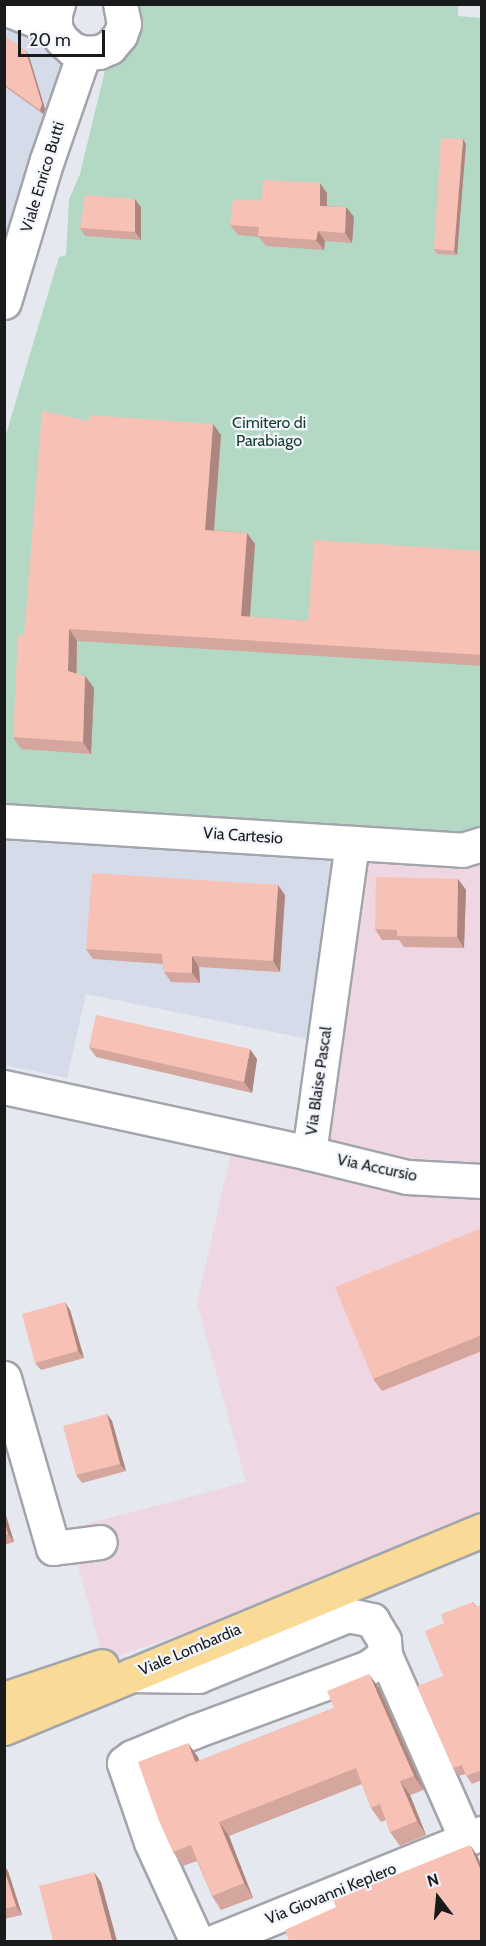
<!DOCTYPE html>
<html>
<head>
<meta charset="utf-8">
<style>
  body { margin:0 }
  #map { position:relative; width:486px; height:1946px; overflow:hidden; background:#e5e8ee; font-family:Cabin,sans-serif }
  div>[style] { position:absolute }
  .commercial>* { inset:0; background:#eed6e2 }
  .built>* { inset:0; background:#d6dbe9 }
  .green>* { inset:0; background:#b3d9c5 }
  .roads { filter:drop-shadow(2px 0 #a2a5ab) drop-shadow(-2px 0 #a2a5ab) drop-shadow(0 2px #a2a5ab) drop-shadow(0 -2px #a2a5ab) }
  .minor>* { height:33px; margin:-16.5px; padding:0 16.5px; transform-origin:16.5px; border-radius:16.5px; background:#fff }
  .major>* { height:33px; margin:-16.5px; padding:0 16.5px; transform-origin:16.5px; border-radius:16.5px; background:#f9da96 }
  .wall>* { inset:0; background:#d4a69d }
  .shaded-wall>* { inset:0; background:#ad877f }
  .building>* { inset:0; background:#f7c1b6 }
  span { translate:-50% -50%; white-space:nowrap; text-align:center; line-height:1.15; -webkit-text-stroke:4.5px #f2f5fb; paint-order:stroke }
  .street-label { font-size:16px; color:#191a1c }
  .park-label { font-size:16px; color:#153d2b }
  .frame { position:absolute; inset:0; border:6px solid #191a1c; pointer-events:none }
  .north { position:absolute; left:408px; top:1868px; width:60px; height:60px; -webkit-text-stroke:4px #f2f5fb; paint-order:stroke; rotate:344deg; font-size:16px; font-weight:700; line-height:24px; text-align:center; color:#191a1c }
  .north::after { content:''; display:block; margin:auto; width:21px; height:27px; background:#191a1c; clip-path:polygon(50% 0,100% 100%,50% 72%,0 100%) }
  .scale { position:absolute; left:18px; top:30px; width:87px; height:27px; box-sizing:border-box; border:3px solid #191a1c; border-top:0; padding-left:8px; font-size:18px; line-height:21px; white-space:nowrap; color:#191a1c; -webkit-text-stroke:4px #f2f5fb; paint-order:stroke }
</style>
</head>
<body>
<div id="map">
  <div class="commercial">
    <div style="clip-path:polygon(358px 848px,481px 848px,481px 1523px,379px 1564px,104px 1661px,68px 1529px,246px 1482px,197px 1303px,233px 1144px,314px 1161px)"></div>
  </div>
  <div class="built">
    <div style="clip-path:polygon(5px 13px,70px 54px,5px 287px)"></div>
    <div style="clip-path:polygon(4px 826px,345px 850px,318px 1041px,86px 994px,67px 1078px,5px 1065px)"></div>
  </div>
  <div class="green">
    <div style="clip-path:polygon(evenodd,458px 4px,458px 16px,481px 18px,481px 835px,5px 811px,4px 441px,59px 257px,66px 255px,69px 199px,80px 174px,106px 66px,134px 30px,139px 5px,458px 4px,54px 648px,77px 655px,77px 672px,83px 685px,54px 648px)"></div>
  </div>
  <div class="roads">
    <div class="minor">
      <div style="left:58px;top:4px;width:9px;rotate:108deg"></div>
      <div style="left:55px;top:13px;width:15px;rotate:90deg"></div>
      <div style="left:55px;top:28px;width:13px;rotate:61deg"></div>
      <div style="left:61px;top:39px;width:15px;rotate:42deg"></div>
      <div style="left:72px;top:49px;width:13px;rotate:18deg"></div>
      <div style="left:84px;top:53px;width:15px;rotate:-4deg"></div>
      <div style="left:99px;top:52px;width:12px;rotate:-24deg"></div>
      <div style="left:110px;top:47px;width:16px;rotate:-50deg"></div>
      <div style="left:120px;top:35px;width:12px;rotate:-70deg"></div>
      <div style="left:124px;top:24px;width:20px;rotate:-101deg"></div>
      <div style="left:4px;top:8px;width:55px;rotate:21.4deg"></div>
      <div style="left:4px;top:302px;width:148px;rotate:-73.2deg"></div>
      <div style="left:47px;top:160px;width:113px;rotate:-70.9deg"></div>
      <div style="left:4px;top:821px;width:459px;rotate:3.6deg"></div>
      <div style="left:462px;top:850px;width:21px;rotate:-17deg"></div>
      <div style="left:4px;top:1087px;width:312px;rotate:12.2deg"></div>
      <div style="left:309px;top:1153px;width:313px;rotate:-82.1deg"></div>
      <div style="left:309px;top:1153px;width:101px;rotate:13.8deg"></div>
      <div style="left:407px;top:1177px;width:75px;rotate:3.1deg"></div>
      <div style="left:4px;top:1378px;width:177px;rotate:73.9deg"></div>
      <div style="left:53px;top:1548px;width:47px;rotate:-7.3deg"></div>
      <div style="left:385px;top:1655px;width:201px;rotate:66.2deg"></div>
      <div style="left:131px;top:1675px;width:67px;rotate:0.9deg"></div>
      <div style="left:198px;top:1676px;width:162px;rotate:-22.1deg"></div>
      <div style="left:348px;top:1615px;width:25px;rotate:12deg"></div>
      <div style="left:372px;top:1620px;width:23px;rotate:59deg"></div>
      <div style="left:384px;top:1640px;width:15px;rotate:86deg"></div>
      <div style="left:385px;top:1655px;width:20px;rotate:143deg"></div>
      <div style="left:369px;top:1667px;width:185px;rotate:159.8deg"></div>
      <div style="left:195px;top:1731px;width:68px;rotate:157.6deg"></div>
      <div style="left:132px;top:1757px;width:10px;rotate:143deg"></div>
      <div style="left:124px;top:1763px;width:83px;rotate:71.1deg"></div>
      <div style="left:151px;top:1842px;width:110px;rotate:65.3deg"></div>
      <div style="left:213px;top:1942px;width:290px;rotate:-22.1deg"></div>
    </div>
    <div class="major">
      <div style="left:4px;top:1699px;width:103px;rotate:-18.6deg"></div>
      <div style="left:4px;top:1728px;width:517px;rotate:-22.5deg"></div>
    </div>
  </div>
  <div class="wall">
    <div style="clip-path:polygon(4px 36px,26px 51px,29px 56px,45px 109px,43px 114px,4px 86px)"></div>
    <div style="clip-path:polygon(466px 144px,457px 255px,437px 254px,434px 249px)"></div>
    <div style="clip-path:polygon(327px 193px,327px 206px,346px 207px,354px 217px,352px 243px,325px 241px,324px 250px,266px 246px,259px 237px,238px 235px,230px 225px,262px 200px)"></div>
    <div style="clip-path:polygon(141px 207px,141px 240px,85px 236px,80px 228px)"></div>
    <div style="clip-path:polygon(89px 421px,221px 435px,214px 530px,247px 533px,255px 544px,250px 617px,308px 621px,482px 551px,482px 666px,77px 641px,77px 674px,85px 676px,94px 688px,91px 754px,21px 749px,13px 737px,24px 636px)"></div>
    <div style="clip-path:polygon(458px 879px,466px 890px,464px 948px,404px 947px,399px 940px,382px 940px,375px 929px)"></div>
    <div style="clip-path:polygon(285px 895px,280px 972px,199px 967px,200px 983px,171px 982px,164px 972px,163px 964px,93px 959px,86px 949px)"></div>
    <div style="clip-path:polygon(89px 1047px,257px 1059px,252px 1093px,96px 1057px)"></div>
    <div style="clip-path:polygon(482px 1228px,482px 1351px,382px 1391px,373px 1379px)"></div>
    <div style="clip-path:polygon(70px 1310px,84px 1358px,41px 1370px,35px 1363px)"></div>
    <div style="clip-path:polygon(107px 1414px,112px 1421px,126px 1471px,82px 1483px,76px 1475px)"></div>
    <div style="clip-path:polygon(4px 1509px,14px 1542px,4px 1545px)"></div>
    <div style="clip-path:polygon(473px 1602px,477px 1607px,482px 1605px,482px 1780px,472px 1784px,465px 1774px,459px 1776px,453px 1768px,443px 1676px,444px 1623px)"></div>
    <div style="clip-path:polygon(379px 1688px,424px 1790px,410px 1795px,426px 1835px,400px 1846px,390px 1832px,386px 1820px,381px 1822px,371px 1808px,362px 1784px,229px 1836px,253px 1898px,221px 1910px,212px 1896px,197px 1861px,183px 1866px,173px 1852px,198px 1757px,199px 1761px,334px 1708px)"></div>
    <div style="clip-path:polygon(4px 1866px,8px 1871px,22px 1915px,4px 1919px)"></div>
  </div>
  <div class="shaded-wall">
    <div style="clip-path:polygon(26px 51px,29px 56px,45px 109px,43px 114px,40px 110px)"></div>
    <div style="clip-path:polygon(463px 139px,466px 144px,457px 255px,454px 251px)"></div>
    <div style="clip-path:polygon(320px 183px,327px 193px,327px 216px,320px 206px)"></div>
    <div style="clip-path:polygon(135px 199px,141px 207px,141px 240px,135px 232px)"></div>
    <div style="clip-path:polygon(346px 207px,354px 217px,352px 243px,345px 233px)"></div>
    <div style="clip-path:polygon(318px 231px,325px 241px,324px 250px,316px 240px)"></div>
    <div style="clip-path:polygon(213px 424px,221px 435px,213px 541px,205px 530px)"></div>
    <div style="clip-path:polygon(247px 533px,255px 544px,249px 628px,241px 616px)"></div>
    <div style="clip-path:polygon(69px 629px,77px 641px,76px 682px,68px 671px)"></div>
    <div style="clip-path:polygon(85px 676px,94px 688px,91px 754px,83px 742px)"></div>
    <div style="clip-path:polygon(458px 879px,466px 890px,464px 948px,457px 937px)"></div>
    <div style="clip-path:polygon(278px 885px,285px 895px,280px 972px,273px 961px)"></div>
    <div style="clip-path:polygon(192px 956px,199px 967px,200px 983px,192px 973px)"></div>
    <div style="clip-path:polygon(250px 1049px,257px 1059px,252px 1093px,244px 1082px)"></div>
    <div style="clip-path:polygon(65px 1302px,70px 1310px,84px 1358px,78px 1351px)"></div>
    <div style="clip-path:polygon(107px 1414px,112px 1421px,126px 1471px,120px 1464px)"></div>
    <div style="clip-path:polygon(4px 1509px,14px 1542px,8px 1534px,4px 1520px)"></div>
    <div style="clip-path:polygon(369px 1674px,379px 1688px,424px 1790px,414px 1776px)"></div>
    <div style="clip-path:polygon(188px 1743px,198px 1757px,205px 1776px,195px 1762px)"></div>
    <div style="clip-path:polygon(400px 1781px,410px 1795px,426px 1835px,417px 1821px)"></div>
    <div style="clip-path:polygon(219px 1822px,229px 1836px,253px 1898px,244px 1883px)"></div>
    <div style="clip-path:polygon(470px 1845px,477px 1855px,482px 1867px,482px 1874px)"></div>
    <div style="clip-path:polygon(4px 1866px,8px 1871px,22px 1915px,16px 1906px,4px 1869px)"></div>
    <div style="clip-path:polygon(94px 1872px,101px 1882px,117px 1941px,112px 1941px)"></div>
  </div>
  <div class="building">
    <div style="clip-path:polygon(4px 36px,26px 51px,42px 104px,40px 110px,4px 84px)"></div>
    <div style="clip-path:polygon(441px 138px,463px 139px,454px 251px,434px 249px)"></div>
    <div style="clip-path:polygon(263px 180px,320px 183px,320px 206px,346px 207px,345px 233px,318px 231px,316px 240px,258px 236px,259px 227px,230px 225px,233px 200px,262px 200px)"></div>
    <div style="clip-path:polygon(85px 195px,135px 199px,135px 232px,80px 228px)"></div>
    <div style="clip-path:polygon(42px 411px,89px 421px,89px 415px,213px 424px,205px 530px,247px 533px,241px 616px,308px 621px,314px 540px,482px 551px,482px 655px,69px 629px,68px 671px,85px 676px,83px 742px,13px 737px,18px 635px,24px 636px)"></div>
    <div style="clip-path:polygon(92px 873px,278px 885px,273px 961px,192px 956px,192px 973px,164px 972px,162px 954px,86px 949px)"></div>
    <div style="clip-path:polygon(376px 877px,458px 879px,457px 937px,397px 936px,397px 930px,375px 929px)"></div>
    <div style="clip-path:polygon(96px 1015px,250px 1049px,244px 1082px,89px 1047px)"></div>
    <div style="clip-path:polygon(482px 1228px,482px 1335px,373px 1379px,335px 1287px)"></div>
    <div style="clip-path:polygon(65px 1302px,78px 1351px,35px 1363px,22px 1314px)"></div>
    <div style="clip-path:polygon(107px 1414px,120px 1464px,76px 1475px,63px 1426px)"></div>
    <div style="clip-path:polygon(4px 1520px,8px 1534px,4px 1535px)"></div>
    <div style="clip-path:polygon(473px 1602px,475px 1607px,482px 1605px,482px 1770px,466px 1776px,462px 1765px,453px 1768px,417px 1686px,443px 1676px,425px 1631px,444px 1623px,441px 1614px)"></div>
    <div style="clip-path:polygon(369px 1674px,414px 1776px,400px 1781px,417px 1821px,390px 1832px,380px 1804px,371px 1808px,356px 1768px,219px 1822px,244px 1883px,212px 1896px,191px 1845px,173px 1852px,159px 1821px,138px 1762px,188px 1743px,195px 1762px,334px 1708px,327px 1691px)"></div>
    <div style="clip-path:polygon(470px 1845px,482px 1874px,482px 1941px,289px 1941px,285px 1930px,336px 1907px,333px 1900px)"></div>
    <div style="clip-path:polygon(4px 1869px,16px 1906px,4px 1909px)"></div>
    <div style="clip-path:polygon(94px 1872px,112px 1941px,53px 1941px,39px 1886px)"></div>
  </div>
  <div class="street-label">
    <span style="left:43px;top:177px;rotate:-73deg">Viale Enrico Butti</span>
    <span style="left:243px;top:836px;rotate:4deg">Via Cartesio</span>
    <span style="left:319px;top:1081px;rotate:-82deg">Via Blaise Pascal</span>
    <span style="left:377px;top:1168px;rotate:12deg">Via Accursio</span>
    <span style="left:190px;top:1650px;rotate:-23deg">Viale Lombardia</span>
    <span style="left:331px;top:1894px;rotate:-22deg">Via Giovanni Keplero</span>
  </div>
  <div class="park-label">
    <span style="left:269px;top:432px">Cimitero di<br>Parabiago</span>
  </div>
  <div class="frame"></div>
  <div class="north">N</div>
  <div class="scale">20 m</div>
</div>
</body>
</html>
